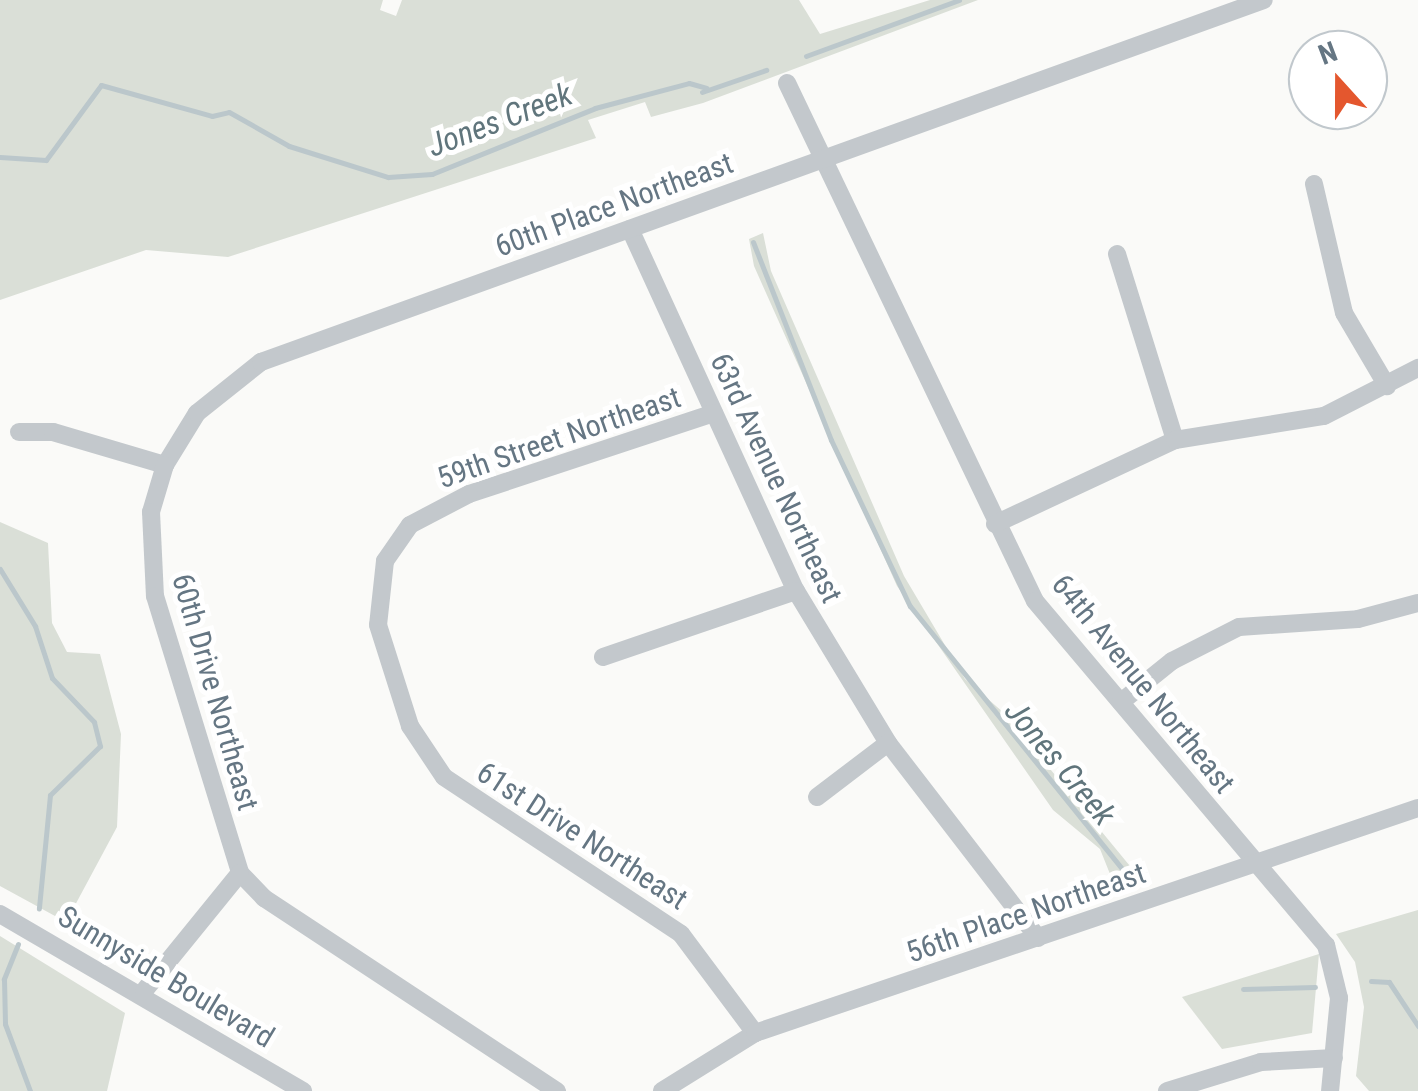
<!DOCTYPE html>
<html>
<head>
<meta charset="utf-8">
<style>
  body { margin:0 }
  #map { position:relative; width:1418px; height:1091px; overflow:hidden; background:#fafaf8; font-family:"Roboto Condensed",sans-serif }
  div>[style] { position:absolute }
  .green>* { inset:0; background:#dadfd7 }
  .stream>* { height:5px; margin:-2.5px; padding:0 2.5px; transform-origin:2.5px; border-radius:2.5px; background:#bbc7cb }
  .minor>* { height:18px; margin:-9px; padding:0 9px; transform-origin:9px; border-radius:9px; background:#c3c8cc }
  span { translate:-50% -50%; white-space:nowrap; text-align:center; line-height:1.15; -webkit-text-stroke:10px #fff; paint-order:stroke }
  .street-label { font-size:30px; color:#657683 }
  .water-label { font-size:32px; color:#60757c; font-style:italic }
  .north { position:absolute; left:1288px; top:30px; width:100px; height:100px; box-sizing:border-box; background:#fff; border:2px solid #c1c8cd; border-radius:50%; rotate:339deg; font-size:28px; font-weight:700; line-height:40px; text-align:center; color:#657683 }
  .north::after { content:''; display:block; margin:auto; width:35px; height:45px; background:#e4572e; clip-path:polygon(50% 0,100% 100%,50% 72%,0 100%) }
</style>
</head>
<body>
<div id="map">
  <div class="green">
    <div style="clip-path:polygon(0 0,383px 0,380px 10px,396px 16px,402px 0,799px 0,820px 34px,930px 0,978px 0,703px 103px,651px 117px,645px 102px,588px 120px,596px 138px,228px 257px,146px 250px,0 300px)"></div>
    <div style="clip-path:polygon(763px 233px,771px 271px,904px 576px,965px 679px,1004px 713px,1139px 877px,1116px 889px,1100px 849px,1053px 810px,897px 586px,754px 266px,749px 239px)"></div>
    <div style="clip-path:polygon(0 522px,48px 543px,52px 623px,67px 652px,100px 654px,121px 734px,117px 827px,66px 922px,0 886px)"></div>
    <div style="clip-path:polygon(1418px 910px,1418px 1091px,1369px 1091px,1356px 1076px,1364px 1007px,1355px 962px,1336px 934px)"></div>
    <div style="clip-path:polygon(0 936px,125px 1013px,107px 1091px,0 1091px)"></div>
    <div style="clip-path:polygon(1319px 954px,1312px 1033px,1222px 1049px,1182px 997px)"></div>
  </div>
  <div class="stream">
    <div style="left:806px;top:56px;width:163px;rotate:-20.1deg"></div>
    <div style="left:702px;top:92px;width:68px;rotate:-19deg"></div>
    <div style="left:0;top:157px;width:46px;rotate:3.7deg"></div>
    <div style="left:46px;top:160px;width:93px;rotate:-53.7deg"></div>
    <div style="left:101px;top:85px;width:115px;rotate:15.6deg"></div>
    <div style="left:212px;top:116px;width:17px;rotate:-13deg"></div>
    <div style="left:229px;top:112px;width:69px;rotate:29.5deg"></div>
    <div style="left:289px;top:146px;width:104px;rotate:17.4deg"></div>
    <div style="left:388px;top:177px;width:44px;rotate:-3.9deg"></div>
    <div style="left:432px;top:174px;width:176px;rotate:-22deg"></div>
    <div style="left:595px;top:108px;width:97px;rotate:-14.9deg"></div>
    <div style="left:689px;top:83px;width:18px;rotate:16deg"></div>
    <div style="left:753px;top:242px;width:213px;rotate:68.5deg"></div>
    <div style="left:831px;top:440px;width:184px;rotate:64.6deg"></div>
    <div style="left:910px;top:606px;width:351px;rotate:51.1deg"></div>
    <div style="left:0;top:569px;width:67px;rotate:58.4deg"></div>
    <div style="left:35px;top:626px;width:55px;rotate:71.9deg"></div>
    <div style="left:52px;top:678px;width:61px;rotate:46.3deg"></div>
    <div style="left:94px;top:722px;width:25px;rotate:76deg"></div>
    <div style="left:100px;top:746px;width:70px;rotate:135.6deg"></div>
    <div style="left:50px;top:795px;width:114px;rotate:95.6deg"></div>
    <div style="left:18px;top:944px;width:38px;rotate:112deg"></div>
    <div style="left:4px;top:979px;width:45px;rotate:88.7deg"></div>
    <div style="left:5px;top:1024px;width:72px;rotate:69.5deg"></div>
    <div style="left:1371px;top:981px;width:18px;rotate:3deg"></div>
    <div style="left:1389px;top:982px;width:53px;rotate:56.6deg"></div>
    <div style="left:1243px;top:989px;width:72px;rotate:-1.6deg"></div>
  </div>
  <div class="minor">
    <div style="left:787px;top:83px;width:574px;rotate:64.42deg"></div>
    <div style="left:1035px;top:601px;width:451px;rotate:49.8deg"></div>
    <div style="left:1326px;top:945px;width:55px;rotate:76.2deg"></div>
    <div style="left:1339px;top:998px;width:93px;rotate:95.5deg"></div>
    <div style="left:1314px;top:184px;width:132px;rotate:76.9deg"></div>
    <div style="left:1344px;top:313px;width:85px;rotate:59.5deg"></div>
    <div style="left:630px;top:229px;width:398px;rotate:65.4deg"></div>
    <div style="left:796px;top:591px;width:178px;rotate:58.8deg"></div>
    <div style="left:888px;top:743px;width:246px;rotate:52.4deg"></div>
    <div style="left:1117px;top:254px;width:195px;rotate:72.7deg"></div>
    <div style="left:714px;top:413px;width:258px;rotate:161.7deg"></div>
    <div style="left:469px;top:494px;width:67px;rotate:152.3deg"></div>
    <div style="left:410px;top:525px;width:44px;rotate:124.8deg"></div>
    <div style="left:385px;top:561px;width:64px;rotate:96.2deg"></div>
    <div style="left:378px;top:625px;width:106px;rotate:72.4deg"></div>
    <div style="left:410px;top:726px;width:61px;rotate:56.3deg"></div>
    <div style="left:444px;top:777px;width:284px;rotate:33.5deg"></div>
    <div style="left:681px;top:934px;width:124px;rotate:53.2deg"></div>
    <div style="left:19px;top:432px;width:34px"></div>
    <div style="left:53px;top:432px;width:117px;rotate:16.4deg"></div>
    <div style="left:165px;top:465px;width:61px;rotate:-58.4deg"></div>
    <div style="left:197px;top:413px;width:82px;rotate:-38.6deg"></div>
    <div style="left:261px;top:362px;width:1066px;rotate:-19.85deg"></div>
    <div style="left:165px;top:465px;width:49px;rotate:106.6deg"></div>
    <div style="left:151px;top:512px;width:84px;rotate:87.3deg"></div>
    <div style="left:155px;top:596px;width:290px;rotate:72.9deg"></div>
    <div style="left:240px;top:873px;width:35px;rotate:46deg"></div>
    <div style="left:264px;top:898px;width:351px;rotate:33.4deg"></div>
    <div style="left:995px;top:524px;width:199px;rotate:-25deg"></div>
    <div style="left:1175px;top:440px;width:151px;rotate:-9.2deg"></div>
    <div style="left:1324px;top:416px;width:106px;rotate:-27.1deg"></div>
    <div style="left:603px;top:657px;width:204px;rotate:-18.9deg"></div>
    <div style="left:1121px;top:702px;width:65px;rotate:-38.8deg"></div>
    <div style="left:1172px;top:661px;width:75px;rotate:-26.9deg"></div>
    <div style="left:1239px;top:627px;width:119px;rotate:-3.8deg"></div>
    <div style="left:1358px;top:619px;width:62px;rotate:-14.9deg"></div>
    <div style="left:817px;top:797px;width:89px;rotate:-37.3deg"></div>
    <div style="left:0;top:914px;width:351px;rotate:30.3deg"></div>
    <div style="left:144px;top:991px;width:152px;rotate:-50.9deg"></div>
    <div style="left:662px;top:1091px;width:110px;rotate:-31.9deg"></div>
    <div style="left:755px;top:1033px;width:700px;rotate:-18.75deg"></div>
    <div style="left:1167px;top:1091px;width:98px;rotate:-17.1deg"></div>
    <div style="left:1261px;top:1062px;width:73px;rotate:-3.1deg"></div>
  </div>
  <div class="street-label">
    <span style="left:614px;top:205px;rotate:-20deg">60th Place Northeast</span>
    <span style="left:559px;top:438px;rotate:-19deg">59th Street Northeast</span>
    <span style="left:776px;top:478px;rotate:65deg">63rd Avenue Northeast</span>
    <span style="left:1143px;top:684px;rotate:51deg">64th Avenue Northeast</span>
    <span style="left:215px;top:692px;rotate:74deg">60th Drive Northeast</span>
    <span style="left:582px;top:836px;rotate:33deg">61st Drive Northeast</span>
    <span style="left:1026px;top:913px;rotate:-19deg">56th Place Northeast</span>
    <span style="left:166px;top:977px;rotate:31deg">Sunnyside Boulevard</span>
  </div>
  <div class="water-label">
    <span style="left:500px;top:120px;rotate:-21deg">Jones Creek</span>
    <span style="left:1060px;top:763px;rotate:50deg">Jones Creek</span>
  </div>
  <div class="north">N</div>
</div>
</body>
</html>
